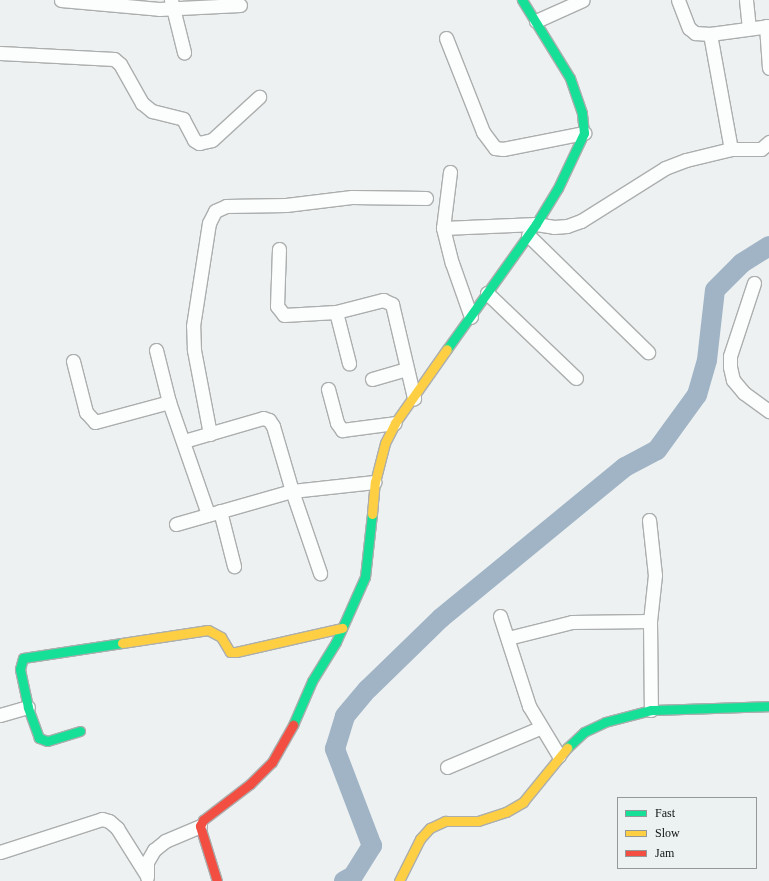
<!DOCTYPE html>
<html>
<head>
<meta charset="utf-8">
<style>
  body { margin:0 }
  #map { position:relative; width:769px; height:881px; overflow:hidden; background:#edf1f1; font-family:Georgia,serif }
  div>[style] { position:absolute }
  .river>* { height:20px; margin:-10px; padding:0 10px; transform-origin:10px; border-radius:10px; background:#a0b4c6 }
  .roads { filter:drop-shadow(1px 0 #acaeae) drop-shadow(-1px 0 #acaeae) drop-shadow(0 1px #acaeae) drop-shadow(0 -1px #acaeae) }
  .street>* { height:13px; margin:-6.5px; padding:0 6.5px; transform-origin:6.5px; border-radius:6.5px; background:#fcfdfd }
  .fast>* { height:9px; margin:-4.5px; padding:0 4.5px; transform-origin:4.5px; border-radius:4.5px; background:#16e098 }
  .slow>* { height:9px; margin:-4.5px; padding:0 4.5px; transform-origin:4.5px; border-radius:4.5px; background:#ffcf43 }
  .jam>* { height:9px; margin:-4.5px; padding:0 4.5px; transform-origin:4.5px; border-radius:4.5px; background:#f24e42 }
  span { translate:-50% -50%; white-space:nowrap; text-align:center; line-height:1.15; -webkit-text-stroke:3px #ecf2f2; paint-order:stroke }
  .legend { position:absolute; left:617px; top:797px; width:140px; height:72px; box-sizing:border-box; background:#ecf2f2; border:1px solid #949898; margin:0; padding:5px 7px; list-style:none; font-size:12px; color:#101212 }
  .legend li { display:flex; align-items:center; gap:8px; height:20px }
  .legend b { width:20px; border:1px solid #949898 }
</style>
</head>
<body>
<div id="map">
  <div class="river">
    <div style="left:344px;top:881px;width:10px;rotate:-29deg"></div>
    <div style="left:353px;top:876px;width:36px;rotate:-58deg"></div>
    <div style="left:372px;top:846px;width:104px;rotate:-110.9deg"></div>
    <div style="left:335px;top:749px;width:34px;rotate:-73deg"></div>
    <div style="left:345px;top:716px;width:35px;rotate:-50deg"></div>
    <div style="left:368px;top:689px;width:102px;rotate:-44.2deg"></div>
    <div style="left:441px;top:618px;width:238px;rotate:-39.4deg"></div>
    <div style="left:625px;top:467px;width:36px;rotate:-28deg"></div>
    <div style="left:657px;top:450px;width:68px;rotate:-54deg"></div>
    <div style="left:697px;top:395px;width:36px;rotate:-74deg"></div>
    <div style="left:707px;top:360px;width:70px;rotate:-83.5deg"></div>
    <div style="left:715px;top:290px;width:38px;rotate:-45deg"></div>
    <div style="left:742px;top:263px;width:32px;rotate:-32deg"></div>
  </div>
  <div class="roads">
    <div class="street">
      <div style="left:61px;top:0;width:98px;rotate:5.2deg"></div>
      <div style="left:159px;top:9px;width:81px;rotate:-2.8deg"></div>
      <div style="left:171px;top:0;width:54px;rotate:76deg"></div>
      <div style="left:678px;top:0;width:30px;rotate:69deg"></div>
      <div style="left:689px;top:28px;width:8px;rotate:40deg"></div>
      <div style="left:695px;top:33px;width:15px;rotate:4deg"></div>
      <div style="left:710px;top:34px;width:60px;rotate:-7.7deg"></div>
      <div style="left:746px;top:0;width:27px;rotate:84deg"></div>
      <div style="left:536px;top:21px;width:51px;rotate:-24.1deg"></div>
      <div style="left:766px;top:26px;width:42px;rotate:85.9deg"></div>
      <div style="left:710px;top:34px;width:117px;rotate:79.7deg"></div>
      <div style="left:446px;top:38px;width:101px;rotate:68.5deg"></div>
      <div style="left:483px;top:132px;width:20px;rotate:53deg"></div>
      <div style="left:495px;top:148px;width:8px;rotate:7deg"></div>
      <div style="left:503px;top:149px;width:83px;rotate:-11.2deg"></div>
      <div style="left:0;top:53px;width:114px;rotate:3deg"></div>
      <div style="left:114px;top:59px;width:8px;rotate:40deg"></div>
      <div style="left:120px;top:64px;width:45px;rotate:60.6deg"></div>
      <div style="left:142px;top:103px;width:13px;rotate:39deg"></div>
      <div style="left:152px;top:111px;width:32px;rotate:14deg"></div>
      <div style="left:183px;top:119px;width:24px;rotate:62deg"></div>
      <div style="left:194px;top:140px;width:6px;rotate:31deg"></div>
      <div style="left:199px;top:143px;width:13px;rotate:-13deg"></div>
      <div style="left:212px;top:140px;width:64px;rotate:-42.5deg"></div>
      <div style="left:450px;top:172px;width:56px;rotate:97.1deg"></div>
      <div style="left:443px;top:228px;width:36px;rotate:76deg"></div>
      <div style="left:452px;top:263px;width:57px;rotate:70.6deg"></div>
      <div style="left:443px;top:228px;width:93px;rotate:-2.5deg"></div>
      <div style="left:536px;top:224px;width:18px;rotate:9deg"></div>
      <div style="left:554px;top:227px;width:13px;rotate:-4deg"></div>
      <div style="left:567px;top:226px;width:15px;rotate:-20deg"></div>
      <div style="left:581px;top:221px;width:99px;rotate:-32.2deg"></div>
      <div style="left:665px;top:168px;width:22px;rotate:-21deg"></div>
      <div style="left:686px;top:160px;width:46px;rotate:-13.7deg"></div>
      <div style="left:731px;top:149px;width:30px"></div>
      <div style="left:761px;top:149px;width:11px;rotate:-41deg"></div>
      <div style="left:528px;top:235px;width:168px;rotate:44.3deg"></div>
      <div style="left:279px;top:249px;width:57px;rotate:92deg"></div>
      <div style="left:277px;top:306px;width:11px;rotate:52deg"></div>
      <div style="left:284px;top:315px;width:52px;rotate:-3.3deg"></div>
      <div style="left:336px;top:312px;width:49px;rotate:-14.3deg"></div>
      <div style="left:383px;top:300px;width:10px;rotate:24deg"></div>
      <div style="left:392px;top:304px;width:97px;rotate:76.8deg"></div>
      <div style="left:754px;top:283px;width:77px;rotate:108.2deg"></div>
      <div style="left:730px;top:356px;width:11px;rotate:90deg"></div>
      <div style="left:730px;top:367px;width:13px;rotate:77deg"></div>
      <div style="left:733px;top:380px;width:17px;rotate:50deg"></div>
      <div style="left:744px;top:393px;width:31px;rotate:36deg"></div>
      <div style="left:487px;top:293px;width:123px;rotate:43.7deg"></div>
      <div style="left:336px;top:312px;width:53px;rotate:75.7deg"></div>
      <div style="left:156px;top:350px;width:54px;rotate:76deg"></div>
      <div style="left:169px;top:402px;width:119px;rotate:70.8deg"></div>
      <div style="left:73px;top:361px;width:53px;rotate:75.7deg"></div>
      <div style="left:86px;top:412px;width:13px;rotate:48deg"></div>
      <div style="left:95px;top:422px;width:77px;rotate:-15.1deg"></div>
      <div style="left:372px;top:379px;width:36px;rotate:-16deg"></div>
      <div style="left:328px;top:389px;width:35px;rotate:75deg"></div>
      <div style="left:337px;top:423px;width:9px;rotate:54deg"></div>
      <div style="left:342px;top:430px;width:53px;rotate:-7.5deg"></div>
      <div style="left:210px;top:434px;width:86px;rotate:-100.8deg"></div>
      <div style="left:194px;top:350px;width:24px;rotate:-92deg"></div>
      <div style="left:193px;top:326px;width:104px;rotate:-81.2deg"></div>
      <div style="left:209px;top:223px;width:13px;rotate:-63deg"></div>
      <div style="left:215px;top:211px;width:12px;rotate:-24deg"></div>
      <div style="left:226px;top:206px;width:60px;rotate:-1deg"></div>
      <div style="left:286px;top:205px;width:66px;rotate:-6.9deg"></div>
      <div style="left:352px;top:197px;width:74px;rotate:0.8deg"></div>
      <div style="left:184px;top:441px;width:82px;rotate:-16.2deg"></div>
      <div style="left:263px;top:418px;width:6px;rotate:18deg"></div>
      <div style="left:269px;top:420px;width:7px;rotate:56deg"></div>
      <div style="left:273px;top:426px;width:68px;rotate:73.7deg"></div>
      <div style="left:292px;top:491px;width:83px;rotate:-6.2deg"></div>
      <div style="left:220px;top:511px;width:57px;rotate:75.7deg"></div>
      <div style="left:649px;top:520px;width:55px;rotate:83.8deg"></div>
      <div style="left:655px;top:575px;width:46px;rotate:96.2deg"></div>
      <div style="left:650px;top:621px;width:89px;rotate:89.4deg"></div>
      <div style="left:176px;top:524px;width:121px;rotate:-15.9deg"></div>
      <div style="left:292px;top:491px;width:87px;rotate:71.1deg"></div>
      <div style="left:500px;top:616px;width:95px;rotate:72.1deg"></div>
      <div style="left:529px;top:706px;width:58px;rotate:59deg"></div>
      <div style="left:508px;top:638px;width:66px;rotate:-14deg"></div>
      <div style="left:572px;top:622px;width:78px;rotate:-0.7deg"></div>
      <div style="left:0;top:715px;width:29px;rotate:-16deg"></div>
      <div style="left:447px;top:767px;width:101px;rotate:-22.8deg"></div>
      <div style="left:0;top:852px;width:107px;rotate:-17.9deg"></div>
      <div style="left:102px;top:819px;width:7px;rotate:16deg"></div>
      <div style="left:109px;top:821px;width:11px;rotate:41deg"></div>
      <div style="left:117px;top:828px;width:54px;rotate:57.8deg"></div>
      <div style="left:147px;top:877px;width:15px;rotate:-90deg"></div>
      <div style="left:147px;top:862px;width:14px;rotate:-60deg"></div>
      <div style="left:154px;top:850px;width:14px;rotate:-39deg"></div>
      <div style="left:165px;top:841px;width:38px;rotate:-23deg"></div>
    </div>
    <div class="fast">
      <div style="left:447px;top:349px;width:153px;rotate:-54.5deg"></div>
      <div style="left:536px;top:224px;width:42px;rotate:-58.6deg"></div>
      <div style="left:558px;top:188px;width:61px;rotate:-64.7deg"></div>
      <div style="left:584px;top:133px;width:20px;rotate:-96deg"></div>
      <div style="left:582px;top:113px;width:37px;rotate:-109deg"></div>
      <div style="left:570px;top:78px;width:92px;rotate:-121.6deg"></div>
      <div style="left:293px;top:725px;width:48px;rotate:-66.6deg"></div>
      <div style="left:312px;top:681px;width:46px;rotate:-58.4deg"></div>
      <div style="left:336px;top:642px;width:71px;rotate:-66deg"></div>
      <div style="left:365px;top:577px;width:63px;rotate:-83.7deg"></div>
      <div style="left:80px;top:731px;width:34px;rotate:163deg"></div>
      <div style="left:47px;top:741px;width:9px;rotate:-159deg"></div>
      <div style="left:39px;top:738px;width:33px;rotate:-110deg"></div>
      <div style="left:28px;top:707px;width:39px;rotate:-102deg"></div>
      <div style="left:20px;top:669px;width:11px;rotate:-75deg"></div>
      <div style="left:23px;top:658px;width:100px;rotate:-8.6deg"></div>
      <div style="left:567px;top:748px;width:23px;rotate:-43deg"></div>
      <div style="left:584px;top:732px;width:23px;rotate:-25deg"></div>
      <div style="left:605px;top:722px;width:48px;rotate:-14.6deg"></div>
      <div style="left:651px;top:710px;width:118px;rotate:-1.9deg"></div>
    </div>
    <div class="slow">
      <div style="left:372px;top:514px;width:32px;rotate:-85deg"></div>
      <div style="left:375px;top:482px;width:40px;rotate:-75.6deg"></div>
      <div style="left:385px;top:443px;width:22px;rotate:-63deg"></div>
      <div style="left:395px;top:423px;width:90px;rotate:-54.9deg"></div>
      <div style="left:122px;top:643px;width:87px;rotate:-8.6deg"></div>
      <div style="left:208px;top:630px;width:15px;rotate:28deg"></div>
      <div style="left:221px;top:637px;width:17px;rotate:59deg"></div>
      <div style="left:230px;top:652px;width:6px"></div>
      <div style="left:236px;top:652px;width:109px;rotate:-12.8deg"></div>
      <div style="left:399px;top:881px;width:47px;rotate:-63.4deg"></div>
      <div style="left:420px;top:839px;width:15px;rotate:-48deg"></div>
      <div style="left:430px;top:828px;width:17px;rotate:-25deg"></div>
      <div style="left:445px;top:821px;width:33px"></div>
      <div style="left:478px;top:821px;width:29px;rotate:-18deg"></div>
      <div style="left:506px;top:812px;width:20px;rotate:-30deg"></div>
      <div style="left:523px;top:802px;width:70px;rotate:-50.8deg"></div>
    </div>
    <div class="jam">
      <div style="left:217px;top:881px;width:58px;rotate:-107.2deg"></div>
      <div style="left:200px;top:826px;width:7px;rotate:-63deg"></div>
      <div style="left:203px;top:820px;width:59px;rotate:-37.5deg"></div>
      <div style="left:250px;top:784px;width:31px;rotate:-45deg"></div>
      <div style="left:272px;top:762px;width:43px;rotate:-60.4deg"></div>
    </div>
  </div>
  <ul class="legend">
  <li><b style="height:5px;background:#16e098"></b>Fast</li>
  <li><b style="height:5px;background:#ffcf43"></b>Slow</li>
  <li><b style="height:5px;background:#f24e42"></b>Jam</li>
  </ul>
</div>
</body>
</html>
